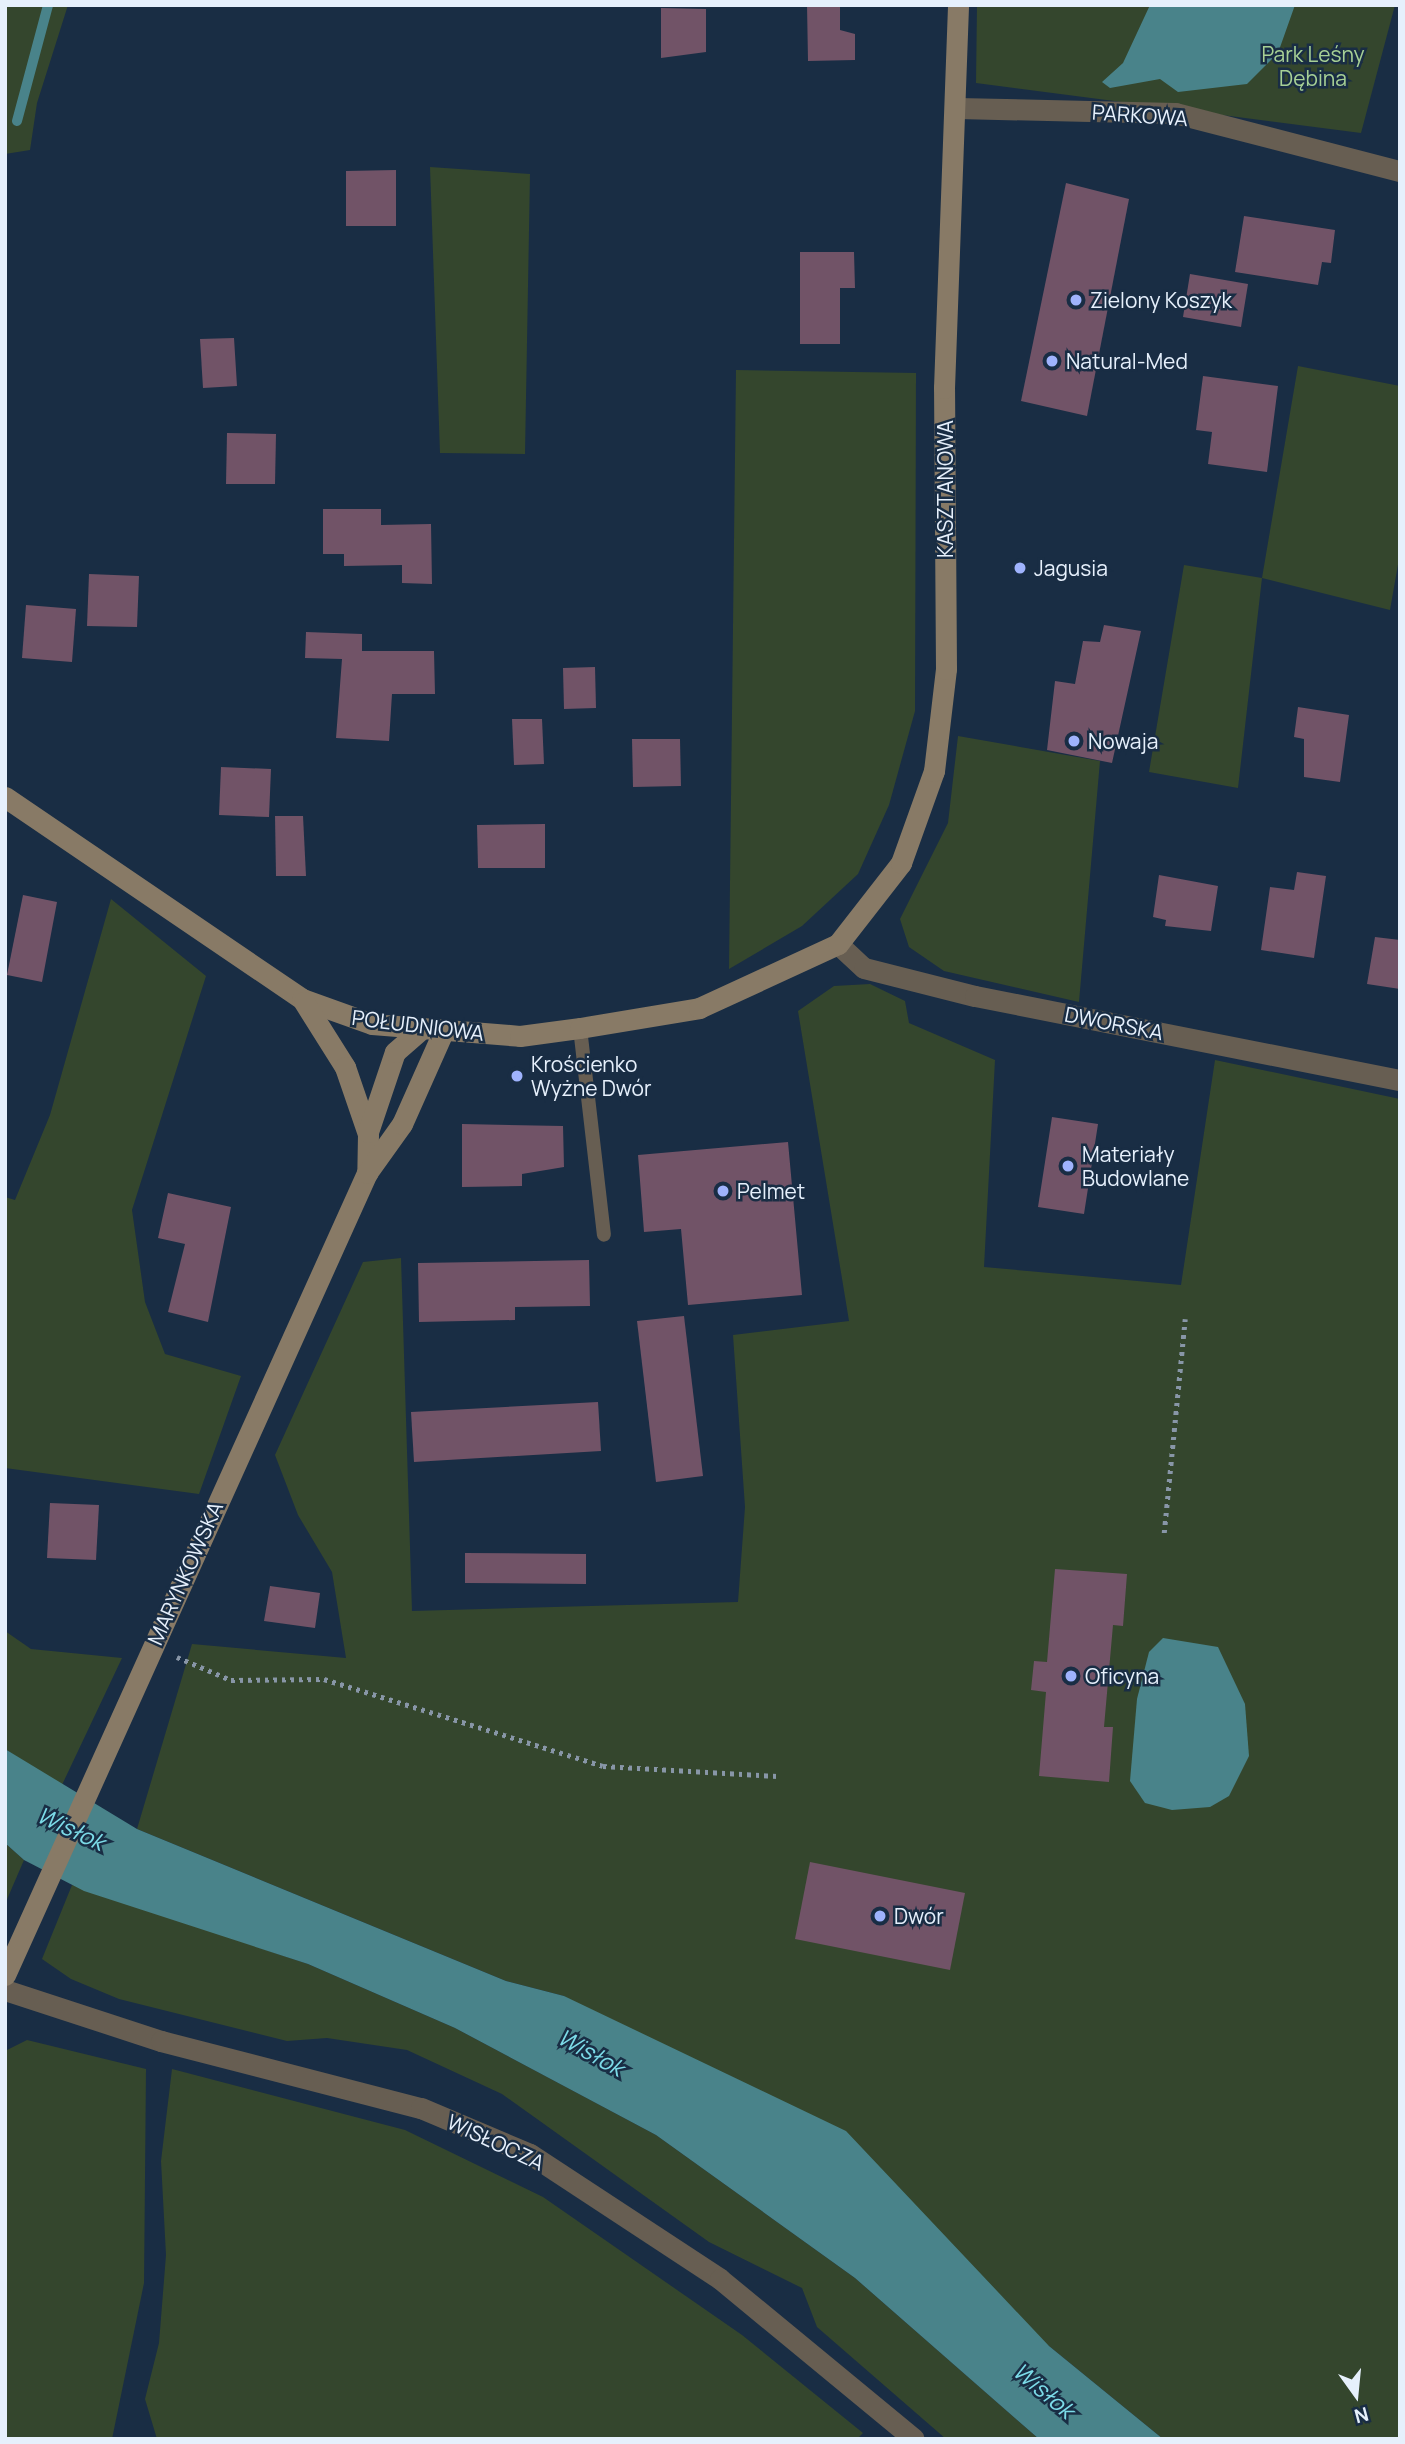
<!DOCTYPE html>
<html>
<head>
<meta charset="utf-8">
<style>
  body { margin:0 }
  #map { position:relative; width:1405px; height:2444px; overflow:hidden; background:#192d44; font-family:Manrope,sans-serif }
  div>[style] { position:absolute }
  .green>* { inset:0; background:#34462d }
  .water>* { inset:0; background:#49838a }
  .stream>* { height:10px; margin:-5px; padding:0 5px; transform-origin:5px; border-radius:5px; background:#49838a }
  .building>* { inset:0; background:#715367 }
  .path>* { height:4.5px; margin-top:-2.25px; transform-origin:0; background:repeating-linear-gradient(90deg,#8896a7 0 3.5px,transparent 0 8.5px) }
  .lane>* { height:14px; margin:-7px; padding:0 7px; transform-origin:7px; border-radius:7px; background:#675e52 }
  .street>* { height:21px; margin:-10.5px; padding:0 10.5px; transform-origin:10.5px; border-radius:10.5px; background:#675e52 }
  .secondary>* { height:21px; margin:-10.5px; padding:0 10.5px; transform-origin:10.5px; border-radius:10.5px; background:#887a66 }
  .dots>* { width:19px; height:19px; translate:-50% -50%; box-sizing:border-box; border:4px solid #192d44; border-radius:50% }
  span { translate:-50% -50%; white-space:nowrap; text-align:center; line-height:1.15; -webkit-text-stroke:5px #192d44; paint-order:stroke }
  .park-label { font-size:21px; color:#a7d095 }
  .street-label { font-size:21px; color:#e6f0fc }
  .poi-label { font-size:21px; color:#e6f0fc }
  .left { translate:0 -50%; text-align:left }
  .water-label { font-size:23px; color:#7cdbe8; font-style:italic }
  .frame { position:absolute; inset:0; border:7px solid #e6f0fc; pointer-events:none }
  .north { position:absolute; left:1321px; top:2360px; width:70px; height:70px; -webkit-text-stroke:5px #192d44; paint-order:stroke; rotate:165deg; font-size:19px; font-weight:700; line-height:28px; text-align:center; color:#e6f0fc }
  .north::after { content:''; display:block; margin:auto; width:24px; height:32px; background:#e6f0fc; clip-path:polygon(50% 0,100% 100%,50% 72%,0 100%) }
</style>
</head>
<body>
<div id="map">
  <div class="green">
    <div style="clip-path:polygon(5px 5px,68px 5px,37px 103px,30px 150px,5px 154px)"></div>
    <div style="clip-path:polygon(977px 5px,1395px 5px,1361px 133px,976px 83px)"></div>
    <div style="clip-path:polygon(430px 167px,530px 174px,525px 454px,440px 453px)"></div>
    <div style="clip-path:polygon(1298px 366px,1400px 386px,1400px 553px,1390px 610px,1262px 578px,1238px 788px,1149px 772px,1184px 565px,1262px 578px)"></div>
    <div style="clip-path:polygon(736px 370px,916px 373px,915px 711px,889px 805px,858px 874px,802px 926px,729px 969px)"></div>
    <div style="clip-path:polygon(958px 736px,1100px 761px,1079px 1002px,944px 971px,909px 947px,900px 919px,948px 823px)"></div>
    <div style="clip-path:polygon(111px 899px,206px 976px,132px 1210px,145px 1302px,165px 1354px,241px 1376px,199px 1494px,5px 1468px,5px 1197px,15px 1200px,50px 1115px)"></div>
    <div style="clip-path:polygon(870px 984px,905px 1001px,909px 1023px,995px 1060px,984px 1267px,1181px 1285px,1215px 1060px,1400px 1099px,1400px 2439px,1163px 2439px,1049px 2346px,564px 1996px,506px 1981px,137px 1829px,192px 1644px,346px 1658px,332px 1572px,298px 1515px,275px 1455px,363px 1262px,401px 1258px,412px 1611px,738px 1602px,745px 1507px,733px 1335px,849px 1321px,798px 1011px,834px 986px)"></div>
    <div style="clip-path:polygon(5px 1631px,31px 1649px,122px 1658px,61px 1787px,5px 1749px)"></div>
    <div style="clip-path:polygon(5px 1843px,24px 1860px,5px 1904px)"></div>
    <div style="clip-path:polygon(72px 1885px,308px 1964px,455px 2028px,656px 2135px,855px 2278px,1039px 2439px,946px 2439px,817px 2327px,802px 2288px,709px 2242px,502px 2094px,407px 2050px,327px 2038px,287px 2041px,119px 1999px,71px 1979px,42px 1959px)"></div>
    <div style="clip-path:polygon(27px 2040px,146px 2069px,144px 2283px,112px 2439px,5px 2439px,5px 2051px)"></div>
    <div style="clip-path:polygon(172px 2069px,405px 2130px,543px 2197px,742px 2335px,863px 2433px,857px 2439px,157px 2439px,145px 2399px,159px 2343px,166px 2255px,161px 2161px)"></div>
  </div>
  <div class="water">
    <div style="clip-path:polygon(1150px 5px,1295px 5px,1278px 53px,1247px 84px,1178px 92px,1160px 79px,1110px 88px,1102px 82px,1123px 63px)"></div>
    <div style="clip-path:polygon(1163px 1638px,1218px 1647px,1245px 1704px,1249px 1756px,1229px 1796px,1210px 1807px,1172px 1810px,1145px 1803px,1130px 1781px,1137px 1699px,1149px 1652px)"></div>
    <div style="clip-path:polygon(5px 1749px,137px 1829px,506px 1981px,564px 1996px,846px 2131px,1049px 2346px,1163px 2439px,1039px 2439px,855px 2278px,656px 2135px,455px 2028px,308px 1964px,84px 1891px,24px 1860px,5px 1843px)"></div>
  </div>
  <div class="stream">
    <div style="left:17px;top:121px;width:120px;rotate:-75deg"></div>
  </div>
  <div class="building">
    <div style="clip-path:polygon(807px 5px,840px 5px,840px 30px,855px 34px,855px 60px,808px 61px)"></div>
    <div style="clip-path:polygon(661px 8px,706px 9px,706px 52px,661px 58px)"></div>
    <div style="clip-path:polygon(396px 170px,396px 226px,346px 226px,346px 171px)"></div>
    <div style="clip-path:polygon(1066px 183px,1129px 199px,1087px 416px,1021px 401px)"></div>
    <div style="clip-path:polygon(1244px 216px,1335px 230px,1331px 263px,1322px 262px,1318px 285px,1235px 272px)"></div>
    <div style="clip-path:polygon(800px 252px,854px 252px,855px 288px,840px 288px,840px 344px,800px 344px)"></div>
    <div style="clip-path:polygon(1190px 274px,1248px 284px,1241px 327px,1183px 317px)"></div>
    <div style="clip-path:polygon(234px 338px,237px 386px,203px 388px,200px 339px)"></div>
    <div style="clip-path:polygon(1203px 376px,1278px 386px,1267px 472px,1208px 464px,1212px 432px,1196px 430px)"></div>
    <div style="clip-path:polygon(227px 433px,276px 434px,275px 484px,226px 484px)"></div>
    <div style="clip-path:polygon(323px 509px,381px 509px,381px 525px,431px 524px,432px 584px,402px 583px,402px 565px,344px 566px,344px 554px,323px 554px)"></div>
    <div style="clip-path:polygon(89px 574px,139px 576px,137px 627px,87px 626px)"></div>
    <div style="clip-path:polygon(26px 605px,76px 609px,72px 662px,22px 658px)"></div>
    <div style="clip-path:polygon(1104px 625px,1141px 631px,1112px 763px,1047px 750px,1055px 681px,1075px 684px,1083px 641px,1100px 642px)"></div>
    <div style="clip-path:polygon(306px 632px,362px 634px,362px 651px,434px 651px,435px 694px,392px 694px,389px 741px,336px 738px,342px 659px,305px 658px)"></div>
    <div style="clip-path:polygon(595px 667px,596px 708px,564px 709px,563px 668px)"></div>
    <div style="clip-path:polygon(1298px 707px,1349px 715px,1340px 782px,1304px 777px,1304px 739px,1294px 737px)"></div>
    <div style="clip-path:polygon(512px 719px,542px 719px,544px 764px,514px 765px)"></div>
    <div style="clip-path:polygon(632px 739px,680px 739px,681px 786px,633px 787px)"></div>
    <div style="clip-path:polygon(221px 767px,271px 769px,269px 817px,219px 815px)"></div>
    <div style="clip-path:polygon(275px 816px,303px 816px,306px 876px,276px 876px)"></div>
    <div style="clip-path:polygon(545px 824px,545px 868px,478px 868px,477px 825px)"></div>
    <div style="clip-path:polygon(1297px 872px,1326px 876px,1314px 958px,1261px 950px,1270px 887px,1294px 890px)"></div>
    <div style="clip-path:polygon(1159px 875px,1218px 886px,1211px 931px,1165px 926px,1166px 920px,1153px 917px)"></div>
    <div style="clip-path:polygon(23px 895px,57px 902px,42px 982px,7px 975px)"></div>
    <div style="clip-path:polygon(1375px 937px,1400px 940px,1400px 989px,1367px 984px)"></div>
    <div style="clip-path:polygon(1052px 1117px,1098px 1124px,1084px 1214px,1038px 1207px)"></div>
    <div style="clip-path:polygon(462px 1124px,563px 1126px,564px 1167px,522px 1174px,522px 1186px,462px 1187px)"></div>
    <div style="clip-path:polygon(788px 1142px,802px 1295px,688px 1305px,681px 1229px,644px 1232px,638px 1155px)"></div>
    <div style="clip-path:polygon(168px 1193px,231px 1207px,208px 1322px,168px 1312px,185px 1244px,158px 1238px)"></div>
    <div style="clip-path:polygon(589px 1260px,590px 1306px,515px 1307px,515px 1320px,419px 1322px,418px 1263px)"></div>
    <div style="clip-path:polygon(684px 1316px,703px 1476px,656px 1482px,637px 1321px)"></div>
    <div style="clip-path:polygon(598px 1402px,601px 1451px,414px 1462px,411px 1412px)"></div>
    <div style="clip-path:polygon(50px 1503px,99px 1505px,96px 1560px,47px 1558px)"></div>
    <div style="clip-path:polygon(465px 1553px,586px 1554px,586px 1584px,465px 1583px)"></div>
    <div style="clip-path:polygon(1055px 1569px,1127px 1574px,1123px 1626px,1113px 1625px,1104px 1727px,1113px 1727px,1109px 1782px,1039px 1776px,1046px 1692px,1031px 1690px,1034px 1661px,1047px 1662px)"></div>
    <div style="clip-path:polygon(270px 1586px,320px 1593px,315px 1628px,264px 1621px)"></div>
    <div style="clip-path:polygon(810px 1862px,965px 1893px,950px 1970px,795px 1939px)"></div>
  </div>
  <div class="path">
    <div style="left:1164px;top:1533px;width:215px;rotate:-84.4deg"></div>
    <div style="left:177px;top:1657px;width:59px;rotate:23.1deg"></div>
    <div style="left:231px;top:1680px;width:93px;rotate:-0.6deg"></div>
    <div style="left:324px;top:1679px;width:292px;rotate:17.3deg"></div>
    <div style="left:603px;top:1766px;width:175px;rotate:3.3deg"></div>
  </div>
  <div class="lane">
    <div style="left:580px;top:1028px;width:208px;rotate:83.4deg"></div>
  </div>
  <div class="street">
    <div style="left:957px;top:108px;width:218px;rotate:1.3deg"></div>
    <div style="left:1175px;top:113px;width:232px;rotate:14.5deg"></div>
    <div style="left:838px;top:944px;width:35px;rotate:43deg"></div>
    <div style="left:864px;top:968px;width:114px;rotate:14.2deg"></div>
    <div style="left:975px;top:996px;width:433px;rotate:11.2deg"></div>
    <div style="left:5px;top:1990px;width:164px;rotate:18.1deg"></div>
    <div style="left:161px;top:2041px;width:268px;rotate:14.5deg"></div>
    <div style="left:421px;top:2108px;width:118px;rotate:22.9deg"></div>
    <div style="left:530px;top:2154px;width:227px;rotate:33.3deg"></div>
    <div style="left:720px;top:2279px;width:251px;rotate:39.5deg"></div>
  </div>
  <div class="secondary">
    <div style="left:5px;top:797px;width:359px;rotate:34.2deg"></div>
    <div style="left:302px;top:999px;width:74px;rotate:19.7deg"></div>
    <div style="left:372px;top:1024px;width:148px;rotate:4.6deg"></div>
    <div style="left:520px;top:1036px;width:61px;rotate:-7.6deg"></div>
    <div style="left:580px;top:1028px;width:121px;rotate:-9.5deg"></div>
    <div style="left:699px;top:1008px;width:153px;rotate:-24.7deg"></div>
    <div style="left:838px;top:944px;width:103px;rotate:-52.1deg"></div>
    <div style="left:901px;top:863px;width:98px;rotate:-70.3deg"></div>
    <div style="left:934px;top:771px;width:103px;rotate:-83.3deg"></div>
    <div style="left:946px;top:669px;width:281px;rotate:-90.4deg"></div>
    <div style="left:944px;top:388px;width:383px;rotate:-87.9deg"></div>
    <div style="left:304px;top:1002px;width:77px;rotate:57.8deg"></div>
    <div style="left:345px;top:1067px;width:71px;rotate:71.1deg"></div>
    <div style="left:368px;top:1134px;width:39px;rotate:91deg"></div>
    <div style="left:368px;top:1132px;width:84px;rotate:-71.4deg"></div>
    <div style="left:395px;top:1052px;width:33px;rotate:-41deg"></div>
    <div style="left:5px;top:1975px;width:880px;rotate:-65.71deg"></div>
    <div style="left:367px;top:1173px;width:60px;rotate:-54.5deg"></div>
    <div style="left:402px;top:1124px;width:101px;rotate:-66deg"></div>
  </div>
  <div class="dots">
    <div style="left:1076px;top:300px;background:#9fb3fd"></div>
    <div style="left:1052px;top:361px;background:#9fb3fd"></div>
    <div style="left:1020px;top:568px;background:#9fb3fd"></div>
    <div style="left:1074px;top:741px;background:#9fb3fd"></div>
    <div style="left:517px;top:1076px;background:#9fb3fd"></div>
    <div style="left:1068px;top:1166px;background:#9fb3fd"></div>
    <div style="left:723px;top:1191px;background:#9fb3fd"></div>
    <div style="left:1071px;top:1676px;background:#9fb3fd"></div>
    <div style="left:880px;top:1916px;background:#9fb3fd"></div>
  </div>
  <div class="park-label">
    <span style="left:1313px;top:66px">Park Leśny<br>Dębina</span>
  </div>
  <div class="street-label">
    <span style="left:1140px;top:115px;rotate:4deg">PARKOWA</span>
    <span style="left:945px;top:489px;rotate:-90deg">KASZTANOWA</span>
    <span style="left:1114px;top:1023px;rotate:11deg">DWORSKA</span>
    <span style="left:418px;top:1025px;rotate:7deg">POŁUDNIOWA</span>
    <span style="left:185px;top:1573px;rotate:-66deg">MARYNKOWSKA</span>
    <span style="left:496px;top:2142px;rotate:25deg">WISŁOCZA</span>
  </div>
  <div class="poi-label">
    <span class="left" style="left:1090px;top:300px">Zielony Koszyk</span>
    <span class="left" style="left:1066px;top:361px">Natural-Med</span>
    <span class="left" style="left:1034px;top:568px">Jagusia</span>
    <span class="left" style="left:1088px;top:741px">Nowaja</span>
    <span class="left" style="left:531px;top:1076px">Krościenko<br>Wyżne Dwór</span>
    <span class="left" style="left:1082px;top:1166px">Materiały<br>Budowlane</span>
    <span class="left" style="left:737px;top:1191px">Pelmet</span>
    <span class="left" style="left:1085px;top:1676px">Oficyna</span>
    <span class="left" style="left:894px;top:1916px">Dwór</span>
  </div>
  <div class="water-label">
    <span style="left:71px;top:1828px;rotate:25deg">Wisłok</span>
    <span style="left:591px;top:2052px;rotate:29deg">Wisłok</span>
    <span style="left:1044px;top:2390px;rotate:40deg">Wisłok</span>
  </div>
  <div class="frame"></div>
  <div class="north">N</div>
</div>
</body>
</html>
